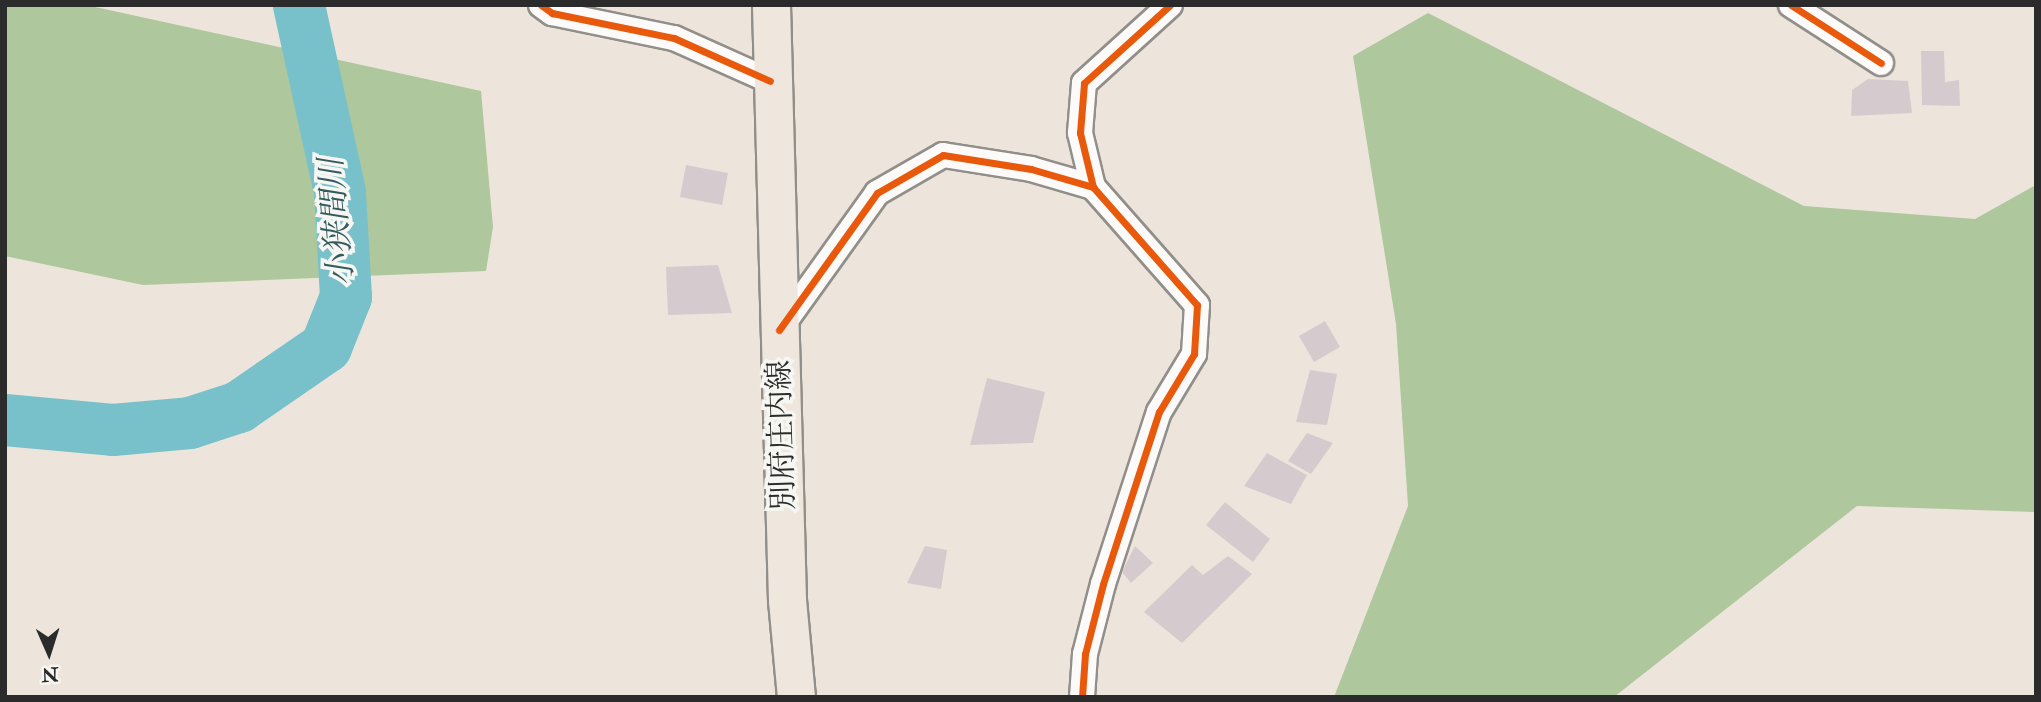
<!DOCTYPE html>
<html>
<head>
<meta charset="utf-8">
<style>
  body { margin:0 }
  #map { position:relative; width:2041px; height:702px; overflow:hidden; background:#ede5db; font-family:"IM FELL Double Pica","Noto Serif JP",serif }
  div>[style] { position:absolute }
  .forest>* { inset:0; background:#afc79d }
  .river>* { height:52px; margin:-26px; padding:0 26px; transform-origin:26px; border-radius:26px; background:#78c1ca }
  .building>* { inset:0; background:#d5cbce }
  .roads { filter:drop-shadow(2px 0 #928e89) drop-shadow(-2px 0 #928e89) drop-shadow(0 2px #928e89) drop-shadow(0 -2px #928e89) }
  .minor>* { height:24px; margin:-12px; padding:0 12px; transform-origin:12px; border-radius:12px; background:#fcfbfa }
  .primary>* { height:37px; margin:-18.5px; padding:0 18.5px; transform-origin:18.5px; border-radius:18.5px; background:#efe6de }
  .cycleway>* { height:7px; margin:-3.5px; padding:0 3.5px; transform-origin:3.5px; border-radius:3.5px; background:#e8590c }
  span { translate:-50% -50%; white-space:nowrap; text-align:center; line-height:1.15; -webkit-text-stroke:7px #f6f6f2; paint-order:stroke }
  .street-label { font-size:30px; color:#2b2b2b }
  .water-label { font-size:32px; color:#345a60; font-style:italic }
  .frame { position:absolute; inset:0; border:7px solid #2b2b2b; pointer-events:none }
  .north { position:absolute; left:14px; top:618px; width:70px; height:70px; -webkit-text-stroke:5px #f6f6f2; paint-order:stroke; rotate:177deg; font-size:19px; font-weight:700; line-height:28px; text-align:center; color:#2b2b2b }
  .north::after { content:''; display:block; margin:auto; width:24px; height:32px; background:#2b2b2b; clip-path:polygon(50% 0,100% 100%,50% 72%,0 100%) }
</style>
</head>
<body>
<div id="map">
  <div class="forest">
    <div style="clip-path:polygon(5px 5px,86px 5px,481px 91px,493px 227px,486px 271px,143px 285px,5px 256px)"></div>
    <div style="clip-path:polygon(1428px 13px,1804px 206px,1975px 219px,2036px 185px,2036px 512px,1857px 506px,1614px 697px,1334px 697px,1408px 506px,1396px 324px,1353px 56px)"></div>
  </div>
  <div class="river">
    <div style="left:5px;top:420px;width:108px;rotate:5.3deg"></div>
    <div style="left:113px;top:430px;width:77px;rotate:-5.2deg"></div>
    <div style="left:190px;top:423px;width:52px;rotate:-18.1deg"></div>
    <div style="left:239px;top:407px;width:106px;rotate:-34.6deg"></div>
    <div style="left:326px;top:347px;width:54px;rotate:-68.2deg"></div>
    <div style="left:346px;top:297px;width:105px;rotate:-93.3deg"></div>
    <div style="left:340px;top:192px;width:191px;rotate:-102.4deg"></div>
  </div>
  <div class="building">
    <div style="clip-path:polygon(1921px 51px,1944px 51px,1945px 82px,1959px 80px,1960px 106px,1922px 105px)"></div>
    <div style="clip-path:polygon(1868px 79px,1908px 81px,1912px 113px,1851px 116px,1852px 90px)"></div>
    <div style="clip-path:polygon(686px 165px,728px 173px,722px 205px,680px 197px)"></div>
    <div style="clip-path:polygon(718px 265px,732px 313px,668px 315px,666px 267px)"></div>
    <div style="clip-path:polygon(1325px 321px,1340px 347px,1314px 362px,1299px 336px)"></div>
    <div style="clip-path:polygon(1310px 370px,1337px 374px,1327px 425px,1296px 422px)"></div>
    <div style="clip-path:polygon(987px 378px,1045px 392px,1033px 443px,970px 445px)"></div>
    <div style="clip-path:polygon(1307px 433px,1333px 443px,1311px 474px,1288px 461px)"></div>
    <div style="clip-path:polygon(1267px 453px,1307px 475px,1291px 504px,1244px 486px)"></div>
    <div style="clip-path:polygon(1225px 502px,1270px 539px,1253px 562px,1206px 525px)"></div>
    <div style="clip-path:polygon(925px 546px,947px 550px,941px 589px,907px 583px)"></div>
    <div style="clip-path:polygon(1135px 546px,1153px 563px,1131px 583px,1122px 572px)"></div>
    <div style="clip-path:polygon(1228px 556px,1252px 574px,1182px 643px,1144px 612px,1192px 565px,1203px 575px)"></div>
  </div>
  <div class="roads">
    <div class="minor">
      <div style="left:541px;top:5px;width:14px;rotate:36deg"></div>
      <div style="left:552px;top:13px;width:125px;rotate:11.6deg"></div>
      <div style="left:674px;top:38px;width:105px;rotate:24.1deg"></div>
      <div style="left:1791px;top:5px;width:107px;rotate:32.8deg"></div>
      <div style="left:779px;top:330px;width:168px;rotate:-54.4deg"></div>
      <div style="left:877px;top:193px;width:76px;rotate:-29.9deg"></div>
      <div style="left:943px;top:155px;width:89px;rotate:9deg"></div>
      <div style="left:1031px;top:169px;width:65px;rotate:16.2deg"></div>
      <div style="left:1082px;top:697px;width:43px;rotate:-86deg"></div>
      <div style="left:1085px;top:654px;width:72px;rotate:-75.6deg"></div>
      <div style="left:1103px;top:584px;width:181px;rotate:-72deg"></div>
      <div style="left:1159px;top:412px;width:68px;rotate:-58.9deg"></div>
      <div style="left:1194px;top:354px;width:49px;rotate:-86.5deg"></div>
      <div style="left:1197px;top:305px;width:157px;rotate:-131.4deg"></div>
      <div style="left:1093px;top:187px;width:56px;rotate:-103.5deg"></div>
      <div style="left:1080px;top:133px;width:50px;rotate:-85.4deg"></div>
      <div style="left:1084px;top:83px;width:116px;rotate:-42.2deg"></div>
    </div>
    <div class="primary">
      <div style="left:771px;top:5px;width:595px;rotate:88.46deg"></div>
      <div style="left:787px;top:600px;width:97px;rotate:84.7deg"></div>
    </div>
  </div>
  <div class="cycleway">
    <div style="left:541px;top:5px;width:14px;rotate:36deg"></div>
    <div style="left:552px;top:13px;width:125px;rotate:11.6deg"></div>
    <div style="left:674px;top:38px;width:105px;rotate:24.1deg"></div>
    <div style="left:1791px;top:5px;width:107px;rotate:32.8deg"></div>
    <div style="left:779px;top:330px;width:168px;rotate:-54.4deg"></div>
    <div style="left:877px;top:193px;width:76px;rotate:-29.9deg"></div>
    <div style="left:943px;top:155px;width:89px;rotate:9deg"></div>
    <div style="left:1031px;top:169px;width:65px;rotate:16.2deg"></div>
    <div style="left:1082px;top:697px;width:43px;rotate:-86deg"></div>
    <div style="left:1085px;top:654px;width:72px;rotate:-75.6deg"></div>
    <div style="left:1103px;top:584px;width:181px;rotate:-72deg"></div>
    <div style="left:1159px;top:412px;width:68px;rotate:-58.9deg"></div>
    <div style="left:1194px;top:354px;width:49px;rotate:-86.5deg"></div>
    <div style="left:1197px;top:305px;width:157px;rotate:-131.4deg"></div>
    <div style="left:1093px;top:187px;width:56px;rotate:-103.5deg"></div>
    <div style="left:1080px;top:133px;width:50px;rotate:-85.4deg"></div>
    <div style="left:1084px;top:83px;width:116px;rotate:-42.2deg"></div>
  </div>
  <div class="street-label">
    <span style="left:782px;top:435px;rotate:-92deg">別府庄内線</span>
  </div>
  <div class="water-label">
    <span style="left:337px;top:222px;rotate:-95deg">小狭間川</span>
  </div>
  <div class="frame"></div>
  <div class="north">N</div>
</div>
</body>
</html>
